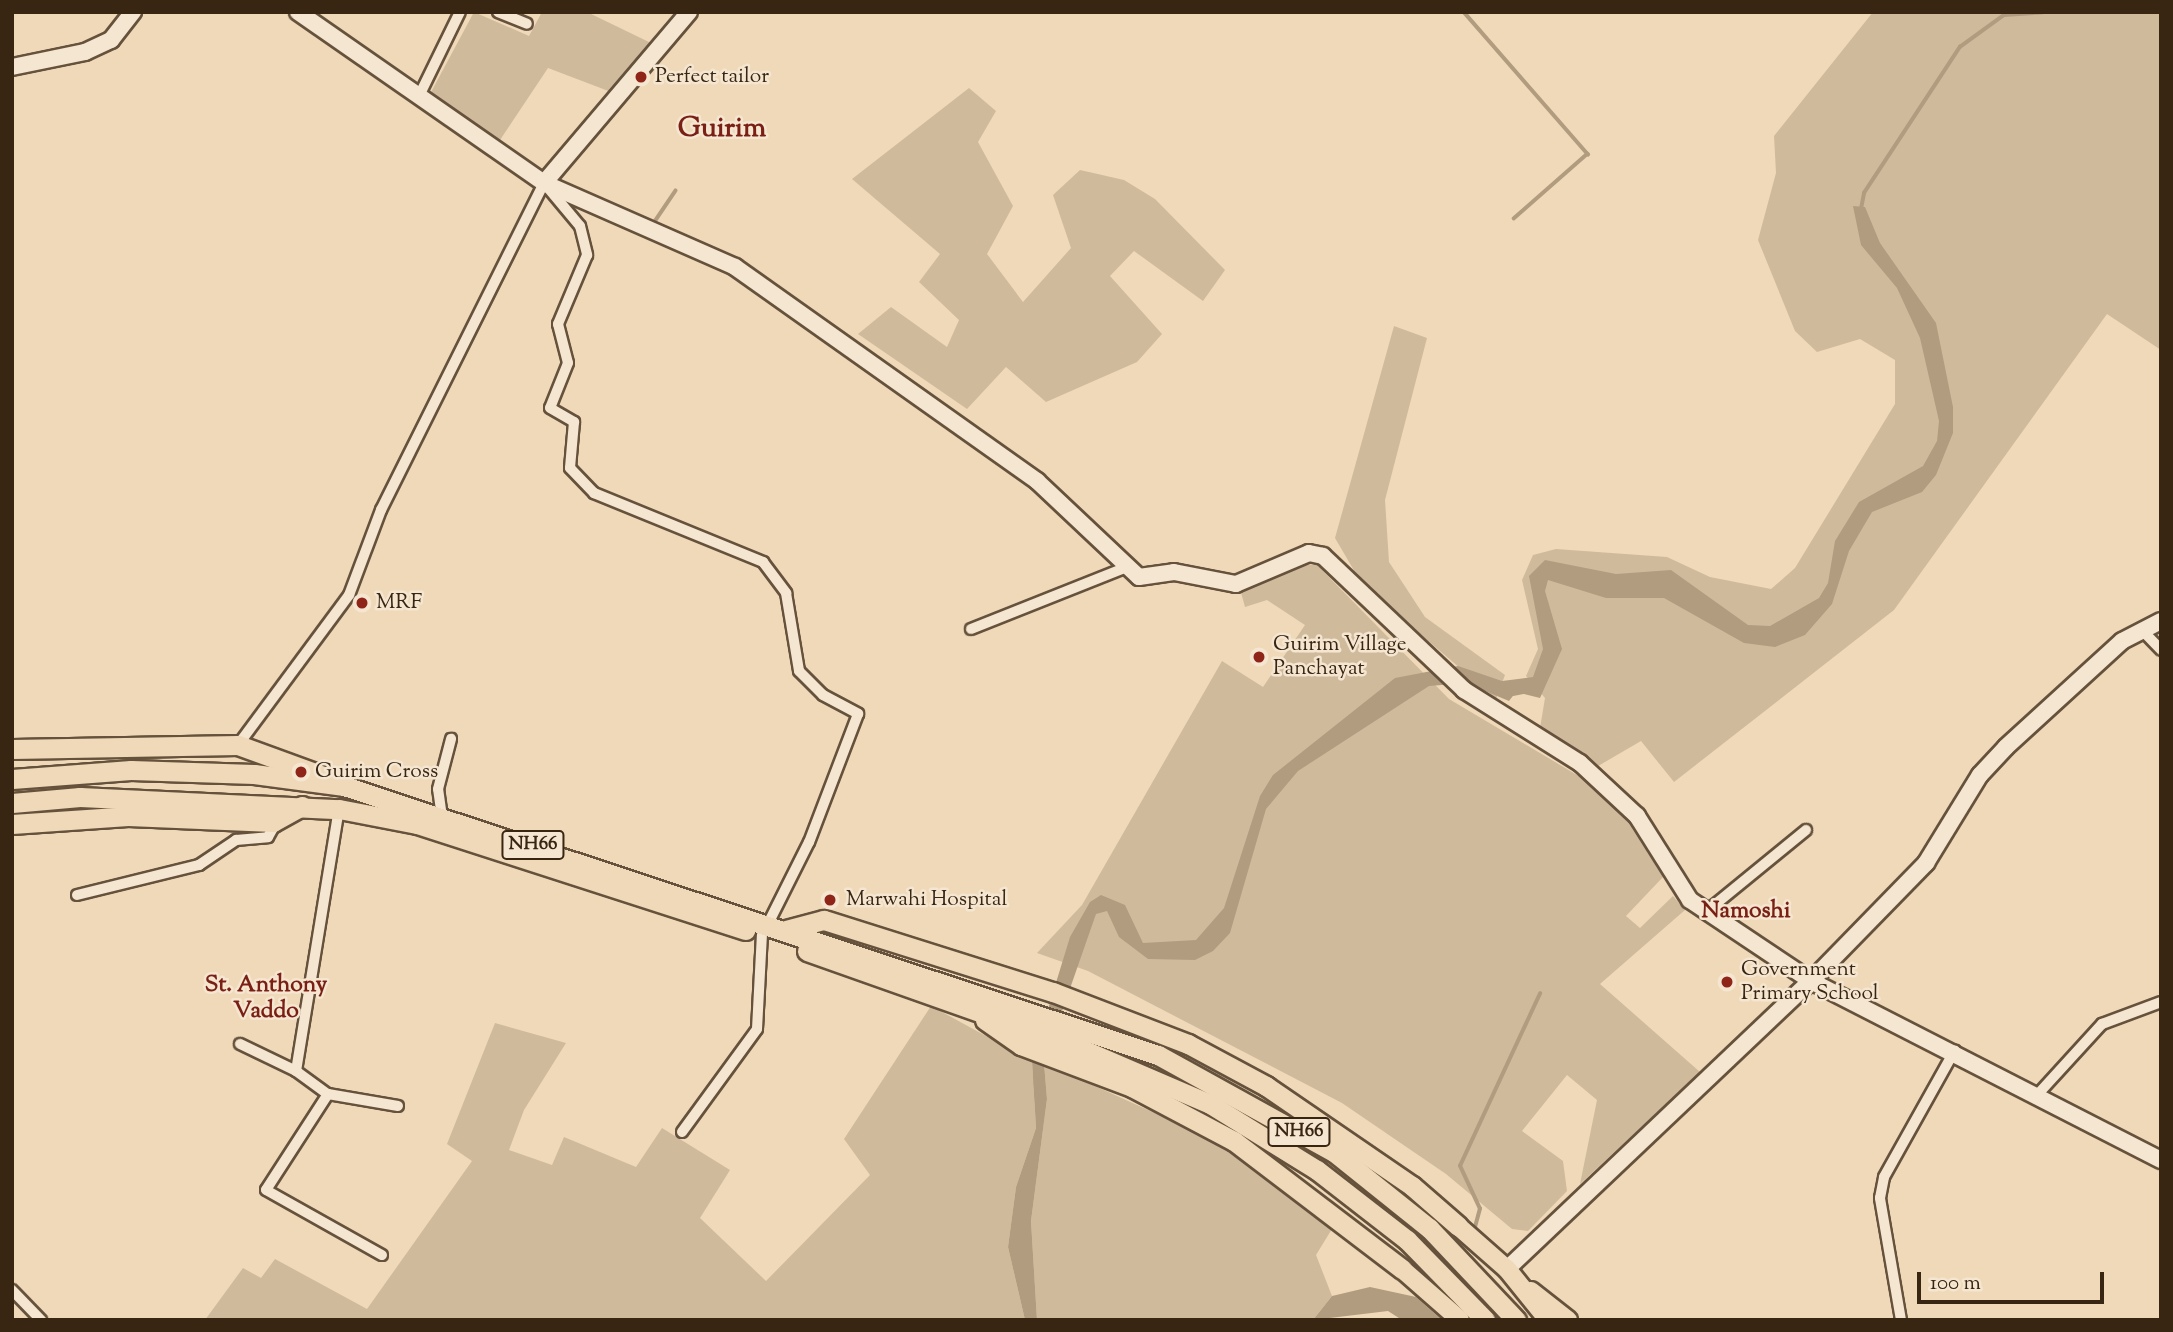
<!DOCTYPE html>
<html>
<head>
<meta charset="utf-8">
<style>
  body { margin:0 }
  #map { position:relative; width:2173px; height:1332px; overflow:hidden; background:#efd9b8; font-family:"Sorts Mill Goudy",serif }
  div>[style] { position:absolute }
  .green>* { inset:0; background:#d0ba9c }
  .water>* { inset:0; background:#b19c80 }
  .stream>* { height:3.5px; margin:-1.75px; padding:0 1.75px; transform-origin:1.75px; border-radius:1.75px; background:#b19c80 }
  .roads { filter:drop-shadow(2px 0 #66523c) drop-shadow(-2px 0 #66523c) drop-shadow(0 2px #66523c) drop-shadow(0 -2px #66523c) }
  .street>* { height:10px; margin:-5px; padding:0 5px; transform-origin:5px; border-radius:5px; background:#f5e6d1 }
  .secondary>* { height:16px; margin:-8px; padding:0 8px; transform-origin:8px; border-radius:8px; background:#f5e6d1 }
  .primary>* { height:18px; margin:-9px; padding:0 9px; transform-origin:9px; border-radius:9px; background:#efd9b8 }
  .highway>* { height:19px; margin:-9.5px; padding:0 9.5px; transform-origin:9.5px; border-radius:9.5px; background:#efd9b8 }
  .dots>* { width:19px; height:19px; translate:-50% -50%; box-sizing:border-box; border:4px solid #f5e6d1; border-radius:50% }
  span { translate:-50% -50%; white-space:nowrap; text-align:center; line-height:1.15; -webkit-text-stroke:5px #f5e6d1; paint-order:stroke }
  .shield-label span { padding:2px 5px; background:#f5e6d1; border:2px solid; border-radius:5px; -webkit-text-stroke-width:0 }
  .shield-label { font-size:19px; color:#382512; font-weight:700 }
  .poi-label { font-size:21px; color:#382512 }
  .left { translate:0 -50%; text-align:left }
  .neighbourhood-label { font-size:23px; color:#7a1f14; font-weight:700 }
  .district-label { font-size:28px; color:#7a1f14; font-weight:700 }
  .frame { position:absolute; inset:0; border:14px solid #382512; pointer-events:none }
  .scale { position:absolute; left:1917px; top:1272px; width:187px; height:32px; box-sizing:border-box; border:4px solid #382512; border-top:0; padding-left:9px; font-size:21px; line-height:24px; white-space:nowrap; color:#382512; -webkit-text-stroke:5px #f5e6d1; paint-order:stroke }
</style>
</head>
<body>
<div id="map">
  <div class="green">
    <div style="clip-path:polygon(474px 12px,529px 36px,542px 12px,587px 12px,651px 43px,611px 92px,548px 68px,498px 143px,430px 94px)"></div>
    <div style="clip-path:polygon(1873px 12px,2161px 12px,2161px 350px,2107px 314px,1894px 610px,1674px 782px,1641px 741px,1593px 769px,1540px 728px,1545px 698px,1526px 676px,1538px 649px,1522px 580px,1533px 555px,1556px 549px,1667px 557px,1710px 577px,1771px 589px,1795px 568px,1895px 404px,1895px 360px,1860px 339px,1817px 352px,1795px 331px,1758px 240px,1776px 173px,1774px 136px)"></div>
    <div style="clip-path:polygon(969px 88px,996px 111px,978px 142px,1013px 206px,987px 254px,1023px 302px,1071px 248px,1053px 195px,1080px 170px,1124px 180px,1155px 199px,1225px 270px,1203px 301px,1134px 251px,1110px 276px,1162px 334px,1137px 362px,1046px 402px,1006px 367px,967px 409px,858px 334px,891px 307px,947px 347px,959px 320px,919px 282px,940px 254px,852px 179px)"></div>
    <div style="clip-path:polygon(1394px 326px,1427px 338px,1385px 500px,1389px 562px,1425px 617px,1505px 675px,1496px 699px,1362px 584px,1335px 538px)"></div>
    <div style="clip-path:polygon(1316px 564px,1449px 699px,1582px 778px,1626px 819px,1663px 877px,1626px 916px,1640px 928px,1673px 896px,1685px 910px,1600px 984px,1700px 1072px,1580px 1184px,1597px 1100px,1567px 1075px,1522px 1131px,1563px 1161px,1567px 1191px,1528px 1231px,1512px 1229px,1446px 1174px,1342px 1103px,1088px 971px,1037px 953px,1082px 905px,1222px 661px,1263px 687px,1305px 625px,1267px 600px,1245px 607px,1240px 589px,1285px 568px)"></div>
    <div style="clip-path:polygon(931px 1006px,1032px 1061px,1036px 1128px,1016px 1187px,1008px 1247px,1025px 1320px,205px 1320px,243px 1268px,261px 1278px,275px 1259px,367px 1309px,472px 1161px,447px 1144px,495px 1023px,566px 1043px,524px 1110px,509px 1150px,552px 1165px,564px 1137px,636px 1167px,662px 1128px,730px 1170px,700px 1218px,766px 1281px,870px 1175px,844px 1139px)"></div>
    <div style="clip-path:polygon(1044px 1063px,1219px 1142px,1335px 1224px,1316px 1255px,1332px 1296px,1313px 1320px,1037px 1320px,1031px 1221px,1047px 1099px)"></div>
  </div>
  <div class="water">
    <div style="clip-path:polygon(1853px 206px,1865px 207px,1880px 243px,1936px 323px,1953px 407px,1953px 433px,1936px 475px,1922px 492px,1872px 512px,1849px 551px,1832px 604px,1805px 635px,1775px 647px,1744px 643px,1664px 598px,1606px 598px,1548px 580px,1545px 591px,1562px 649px,1540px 698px,1516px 692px,1509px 701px,1466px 683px,1429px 686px,1298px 771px,1266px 809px,1230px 933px,1213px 951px,1195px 960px,1148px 959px,1119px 937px,1107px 911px,1096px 914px,1044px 1063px,1047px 1099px,1031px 1221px,1037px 1320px,1025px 1320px,1008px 1247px,1016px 1187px,1036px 1128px,1032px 1061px,1070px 937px,1090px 902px,1101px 895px,1125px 905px,1143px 943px,1196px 940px,1224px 908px,1260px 796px,1273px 775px,1395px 678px,1458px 666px,1502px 681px,1533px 677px,1543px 649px,1529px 576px,1545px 560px,1616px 574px,1671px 570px,1748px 625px,1770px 626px,1819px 598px,1828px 583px,1835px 541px,1859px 502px,1923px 466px,1937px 441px,1939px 421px,1920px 338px,1897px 288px,1861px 245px)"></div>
    <div style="clip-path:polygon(1370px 1287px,1416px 1297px,1442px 1320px,1402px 1320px,1388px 1311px,1313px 1320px,1332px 1296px)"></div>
  </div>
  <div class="stream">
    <div style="left:1464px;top:12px;width:189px;rotate:48.9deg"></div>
    <div style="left:1588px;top:154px;width:98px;rotate:138.7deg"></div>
    <div style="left:1861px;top:209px;width:16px;rotate:-79deg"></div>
    <div style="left:1864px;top:193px;width:175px;rotate:-56.7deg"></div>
    <div style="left:1960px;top:47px;width:54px;rotate:-36deg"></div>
    <div style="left:2004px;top:15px;width:39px;rotate:-4deg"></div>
    <div style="left:653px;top:224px;width:40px;rotate:-56deg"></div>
    <div style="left:1513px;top:694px;width:16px;rotate:-11deg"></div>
    <div style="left:1036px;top:1082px;width:26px;rotate:86deg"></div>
    <div style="left:1474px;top:1231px;width:23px;rotate:-75deg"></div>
    <div style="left:1480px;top:1209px;width:47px;rotate:-114.9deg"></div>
    <div style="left:1460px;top:1166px;width:190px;rotate:-65.1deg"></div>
  </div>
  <div class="roads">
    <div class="street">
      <div style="left:498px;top:12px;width:31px;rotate:22deg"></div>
      <div style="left:419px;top:96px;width:93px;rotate:-64deg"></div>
      <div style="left:971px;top:629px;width:168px;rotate:-21.7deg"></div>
      <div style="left:2141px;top:629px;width:29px;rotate:46deg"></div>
      <div style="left:238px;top:745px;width:187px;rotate:-53.5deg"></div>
      <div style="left:349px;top:595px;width:91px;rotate:-69.4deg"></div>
      <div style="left:381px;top:510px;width:365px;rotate:-63.5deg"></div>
      <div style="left:544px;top:183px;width:56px;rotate:50.1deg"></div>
      <div style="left:580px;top:226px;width:30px;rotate:76deg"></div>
      <div style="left:587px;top:255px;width:75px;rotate:112.8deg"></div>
      <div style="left:558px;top:324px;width:40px;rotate:75.6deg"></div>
      <div style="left:568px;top:363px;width:48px;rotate:111.8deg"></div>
      <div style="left:550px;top:408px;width:28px;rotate:30deg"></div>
      <div style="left:574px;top:422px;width:46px;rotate:95deg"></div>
      <div style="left:570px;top:468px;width:35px;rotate:46deg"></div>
      <div style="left:594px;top:493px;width:183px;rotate:22.2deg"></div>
      <div style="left:763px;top:562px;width:39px;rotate:53deg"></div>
      <div style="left:786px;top:593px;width:79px;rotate:80.5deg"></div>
      <div style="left:799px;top:671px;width:34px;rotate:45deg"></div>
      <div style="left:823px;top:695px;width:40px;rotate:28deg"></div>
      <div style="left:858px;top:714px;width:137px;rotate:110.9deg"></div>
      <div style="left:809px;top:842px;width:92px;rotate:116.6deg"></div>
      <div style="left:442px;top:817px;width:28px;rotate:-98deg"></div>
      <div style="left:438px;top:789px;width:52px;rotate:-75.4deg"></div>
      <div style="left:77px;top:895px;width:126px;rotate:-13.8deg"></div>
      <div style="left:199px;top:865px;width:45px;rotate:-34deg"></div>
      <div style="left:236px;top:840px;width:32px;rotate:-5deg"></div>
      <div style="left:268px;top:837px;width:18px;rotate:-61deg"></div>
      <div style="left:1707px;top:911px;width:128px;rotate:-39.3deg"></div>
      <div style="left:240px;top:1044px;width:62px;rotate:25.7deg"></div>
      <div style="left:296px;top:1071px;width:266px;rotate:-80.7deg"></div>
      <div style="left:296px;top:1071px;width:39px;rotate:36deg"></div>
      <div style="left:328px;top:1094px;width:71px;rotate:9.7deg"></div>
      <div style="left:328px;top:1094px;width:114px;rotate:122.9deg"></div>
      <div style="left:266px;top:1190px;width:133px;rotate:29.3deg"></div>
      <div style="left:2038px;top:1094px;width:95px;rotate:-47.6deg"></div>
      <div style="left:2102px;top:1024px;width:63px;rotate:-20.4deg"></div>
      <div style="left:682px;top:1132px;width:127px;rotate:-53.9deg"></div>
      <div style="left:757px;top:1029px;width:94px;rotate:-87deg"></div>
      <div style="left:12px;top:1290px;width:42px;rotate:46deg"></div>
      <div style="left:1901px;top:1320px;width:124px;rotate:-99.8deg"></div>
      <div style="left:1880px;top:1198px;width:21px;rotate:-79deg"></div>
      <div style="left:1884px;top:1177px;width:145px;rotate:-60.8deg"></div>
    </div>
    <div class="secondary">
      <div style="left:298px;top:12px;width:300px;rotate:34.8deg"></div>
      <div style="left:544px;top:183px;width:209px;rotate:23.7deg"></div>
      <div style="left:735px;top:267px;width:370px;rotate:35.3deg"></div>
      <div style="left:1037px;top:481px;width:140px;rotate:43.3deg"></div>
      <div style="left:1139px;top:577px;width:35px;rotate:-8deg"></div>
      <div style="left:1174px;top:572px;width:63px;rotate:11deg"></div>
      <div style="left:1236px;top:584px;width:79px;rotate:-23deg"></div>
      <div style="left:1309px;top:553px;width:14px;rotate:12deg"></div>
      <div style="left:1323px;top:556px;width:195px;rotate:43.5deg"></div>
      <div style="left:1464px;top:690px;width:137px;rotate:32.2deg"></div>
      <div style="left:1580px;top:763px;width:78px;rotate:42.9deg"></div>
      <div style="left:1637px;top:816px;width:99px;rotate:57.8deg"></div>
      <div style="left:1690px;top:900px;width:146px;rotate:33.8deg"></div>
      <div style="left:1811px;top:981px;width:393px;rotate:27.1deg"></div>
      <div style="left:12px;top:67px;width:75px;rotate:-11.6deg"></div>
      <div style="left:85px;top:52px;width:29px;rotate:-25deg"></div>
      <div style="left:111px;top:40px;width:36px;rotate:-52deg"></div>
      <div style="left:544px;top:183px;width:224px;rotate:-49.7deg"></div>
      <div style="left:1507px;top:1269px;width:419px;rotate:-43.5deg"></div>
      <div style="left:1811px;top:981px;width:165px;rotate:-45.7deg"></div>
      <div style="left:1926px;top:863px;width:103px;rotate:-58.5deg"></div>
      <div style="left:1980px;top:775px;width:38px;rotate:-47deg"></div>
      <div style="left:2006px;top:747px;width:157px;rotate:-42.4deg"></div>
      <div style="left:2122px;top:641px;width:44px;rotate:-27.1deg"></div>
    </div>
    <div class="primary">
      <div style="left:1458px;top:1226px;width:65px;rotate:41.3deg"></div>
      <div style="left:1507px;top:1269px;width:65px;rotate:51.2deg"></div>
      <div style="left:1402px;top:1269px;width:77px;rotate:41.3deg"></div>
      <div style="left:1531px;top:1291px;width:47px;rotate:38.1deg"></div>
    </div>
    <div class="highway">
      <div style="left:12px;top:749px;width:226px;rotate:-1deg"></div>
      <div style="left:238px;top:745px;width:105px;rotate:20deg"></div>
      <div style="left:12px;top:779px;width:119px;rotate:-4.3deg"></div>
      <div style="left:131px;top:770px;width:123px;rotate:1.9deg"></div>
      <div style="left:254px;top:774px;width:91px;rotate:7.6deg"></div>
      <div style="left:344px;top:786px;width:857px;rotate:18.29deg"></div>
      <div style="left:1158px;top:1055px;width:201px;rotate:28.9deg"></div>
      <div style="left:1334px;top:1152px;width:122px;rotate:38.7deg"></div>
      <div style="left:1429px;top:1228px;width:127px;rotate:46.6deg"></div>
      <div style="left:12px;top:803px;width:68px;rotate:-5deg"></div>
      <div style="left:80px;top:797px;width:259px;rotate:2.7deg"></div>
      <div style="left:339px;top:809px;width:79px;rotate:10.9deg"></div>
      <div style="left:417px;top:824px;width:345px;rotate:17.9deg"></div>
      <div style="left:12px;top:824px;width:116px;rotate:-3.9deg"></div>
      <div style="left:128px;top:816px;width:145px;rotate:2.4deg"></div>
      <div style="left:273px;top:822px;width:33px;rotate:-29deg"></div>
      <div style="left:786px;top:930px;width:39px;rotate:-15deg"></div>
      <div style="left:824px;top:920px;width:240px;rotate:17.5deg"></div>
      <div style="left:1053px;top:992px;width:145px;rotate:21.1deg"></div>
      <div style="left:1188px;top:1044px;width:89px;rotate:28.3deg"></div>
      <div style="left:1266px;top:1086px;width:177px;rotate:34.4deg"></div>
      <div style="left:1412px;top:1186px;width:61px;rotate:41deg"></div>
      <div style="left:807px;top:951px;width:279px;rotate:19.5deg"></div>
      <div style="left:1070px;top:1044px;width:152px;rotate:23.2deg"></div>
      <div style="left:1210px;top:1104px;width:126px;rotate:31.7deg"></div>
      <div style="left:1317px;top:1170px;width:114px;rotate:37.9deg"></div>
      <div style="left:1407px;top:1240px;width:112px;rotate:45.7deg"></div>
      <div style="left:985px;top:1020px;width:44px;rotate:34.8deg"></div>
      <div style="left:1021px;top:1045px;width:119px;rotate:20.7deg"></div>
      <div style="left:1132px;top:1087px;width:115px;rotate:27.9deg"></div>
      <div style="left:1234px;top:1141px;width:211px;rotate:37.3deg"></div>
    </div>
  </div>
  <div class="dots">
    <div style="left:641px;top:77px;background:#8f2418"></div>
    <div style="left:362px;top:603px;background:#8f2418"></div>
    <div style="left:1259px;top:657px;background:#8f2418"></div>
    <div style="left:301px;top:772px;background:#8f2418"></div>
    <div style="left:830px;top:900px;background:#8f2418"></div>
    <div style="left:1727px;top:982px;background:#8f2418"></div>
  </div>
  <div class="shield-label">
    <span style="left:533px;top:845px">NH66</span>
    <span style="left:1299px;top:1132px">NH66</span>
  </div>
  <div class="poi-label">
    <span class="left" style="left:655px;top:77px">Perfect tailor</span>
    <span class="left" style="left:376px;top:603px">MRF</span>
    <span class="left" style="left:1273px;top:657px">Guirim Village<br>Panchayat</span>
    <span class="left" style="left:315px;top:772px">Guirim Cross</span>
    <span class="left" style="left:846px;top:900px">Marwahi Hospital</span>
    <span class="left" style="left:1741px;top:982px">Government<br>Primary School</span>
  </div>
  <div class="neighbourhood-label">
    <span style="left:1746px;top:912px">Namoshi</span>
    <span style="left:266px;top:999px">St. Anthony<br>Vaddo</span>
  </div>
  <div class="district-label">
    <span style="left:722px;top:129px">Guirim</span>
  </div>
  <div class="frame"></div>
  <div class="scale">100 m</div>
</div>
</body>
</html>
